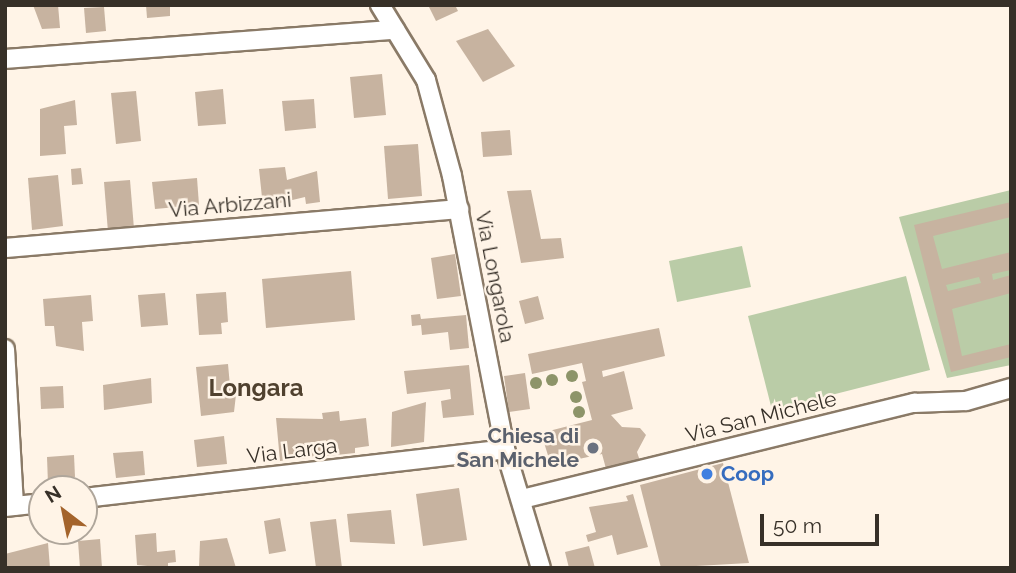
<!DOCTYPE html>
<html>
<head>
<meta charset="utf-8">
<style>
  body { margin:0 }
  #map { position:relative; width:1016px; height:573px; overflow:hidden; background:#fff4e7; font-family:Raleway,sans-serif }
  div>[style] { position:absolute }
  .green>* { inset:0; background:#bacca7 }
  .building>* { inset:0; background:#c7b3a0 }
  .roads { filter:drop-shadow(2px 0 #8a7a67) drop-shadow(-2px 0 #8a7a67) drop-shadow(0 2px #8a7a67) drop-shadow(0 -2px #8a7a67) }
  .minor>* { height:18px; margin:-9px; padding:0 9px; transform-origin:9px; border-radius:9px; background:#fff }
  .trees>* { width:12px; height:12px; margin:-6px; border-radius:50%; background:#8d9469 }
  .dots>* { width:19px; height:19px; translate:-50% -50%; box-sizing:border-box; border:4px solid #fff4e7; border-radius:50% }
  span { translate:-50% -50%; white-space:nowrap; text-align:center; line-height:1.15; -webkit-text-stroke:5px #fff4e7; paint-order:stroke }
  .street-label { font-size:21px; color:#373028 }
  .worship-label { font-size:21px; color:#5b616d; font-weight:700 }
  .right { translate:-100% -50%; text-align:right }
  .shop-label { font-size:21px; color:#366cbe; font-weight:700 }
  .left { translate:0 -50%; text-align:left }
  .quarter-label { font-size:24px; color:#50412f; font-weight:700 }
  .frame { position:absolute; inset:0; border:7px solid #373028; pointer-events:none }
  .north { position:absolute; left:28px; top:475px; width:70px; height:70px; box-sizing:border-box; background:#fff4e7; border:2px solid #afa69b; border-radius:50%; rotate:328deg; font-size:19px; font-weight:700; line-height:28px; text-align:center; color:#373028 }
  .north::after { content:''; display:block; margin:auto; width:24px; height:32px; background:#a4642c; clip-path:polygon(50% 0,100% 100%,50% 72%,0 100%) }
  .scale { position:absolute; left:760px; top:514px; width:119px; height:32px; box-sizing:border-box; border:4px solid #373028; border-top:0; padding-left:9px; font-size:21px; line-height:24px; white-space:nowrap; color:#373028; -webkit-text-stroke:5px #fff4e7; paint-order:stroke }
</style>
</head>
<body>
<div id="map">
  <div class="green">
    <div style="clip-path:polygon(1011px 190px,1011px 365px,947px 378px,899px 217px)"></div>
    <div style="clip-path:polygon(742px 246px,751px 287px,677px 302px,669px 261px)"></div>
    <div style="clip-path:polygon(906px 276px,930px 370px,772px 410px,748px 316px)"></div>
  </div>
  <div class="building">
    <div style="clip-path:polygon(33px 5px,58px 5px,60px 28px,42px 29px)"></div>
    <div style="clip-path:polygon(146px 5px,170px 5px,170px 16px,147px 18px)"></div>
    <div style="clip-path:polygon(428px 5px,455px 5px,458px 11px,436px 21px)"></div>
    <div style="clip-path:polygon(104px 7px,106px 31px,86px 33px,84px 8px)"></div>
    <div style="clip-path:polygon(488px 29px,515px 66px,483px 82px,456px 41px)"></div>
    <div style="clip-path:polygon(382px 74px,386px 115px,354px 118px,350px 77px)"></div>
    <div style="clip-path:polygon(223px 89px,226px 124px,198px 126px,195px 92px)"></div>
    <div style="clip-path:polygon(136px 91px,141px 141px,116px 144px,111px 93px)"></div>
    <div style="clip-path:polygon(314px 99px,316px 128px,285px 131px,282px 101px)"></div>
    <div style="clip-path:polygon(75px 100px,77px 125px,64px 126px,66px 154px,40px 156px,40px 109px)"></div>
    <div style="clip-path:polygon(510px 130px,512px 155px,483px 157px,481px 132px)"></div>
    <div style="clip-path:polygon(418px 144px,422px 196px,388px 199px,384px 146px)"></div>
    <div style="clip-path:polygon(285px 167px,287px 180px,317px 171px,320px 202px,306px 204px,305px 197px,263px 207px,259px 169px)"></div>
    <div style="clip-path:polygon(81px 168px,83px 184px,72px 185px,71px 169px)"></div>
    <div style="clip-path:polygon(58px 175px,63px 226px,32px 230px,28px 178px)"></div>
    <div style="clip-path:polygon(197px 178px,199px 205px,155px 209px,152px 182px)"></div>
    <div style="clip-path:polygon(130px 180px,134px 229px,108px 232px,104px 182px)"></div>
    <div style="clip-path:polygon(531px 190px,541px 239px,561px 238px,564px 258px,521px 263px,507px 191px)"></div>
    <div style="clip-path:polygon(evenodd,1011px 202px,1011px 217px,933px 236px,942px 269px,1011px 252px,1011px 270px,992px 274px,993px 280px,1011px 275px,1011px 293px,952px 309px,962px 356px,1011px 344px,1011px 357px,951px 372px,914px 225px,1011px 202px,979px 277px,981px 283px,948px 291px,946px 285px,979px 277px)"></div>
    <div style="clip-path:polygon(455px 254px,461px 296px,437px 299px,431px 258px)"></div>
    <div style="clip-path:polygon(351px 271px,355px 320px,266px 328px,262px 279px)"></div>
    <div style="clip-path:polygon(226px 292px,228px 322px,221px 323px,222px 334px,199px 335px,196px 294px)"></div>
    <div style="clip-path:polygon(165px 293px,168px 325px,141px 327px,138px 295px)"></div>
    <div style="clip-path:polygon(91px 295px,93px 321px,82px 322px,84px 351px,56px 346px,54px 326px,45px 326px,43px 299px)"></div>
    <div style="clip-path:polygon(538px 296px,544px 319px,525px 324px,519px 301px)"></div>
    <div style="clip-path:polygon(420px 314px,421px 319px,466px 315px,469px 348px,450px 350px,448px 332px,422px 335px,421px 325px,412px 326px,411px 315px)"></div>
    <div style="clip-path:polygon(659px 328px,665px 356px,602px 371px,603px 377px,624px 371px,633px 409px,611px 415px,622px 427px,640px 428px,646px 435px,637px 452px,642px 467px,608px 476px,602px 454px,551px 465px,541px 433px,592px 420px,582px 382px,586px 381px,582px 363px,532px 374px,528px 354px)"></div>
    <div style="clip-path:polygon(228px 364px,230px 386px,237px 386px,234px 412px,201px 416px,196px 367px)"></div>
    <div style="clip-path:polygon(469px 365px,474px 415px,443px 418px,441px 401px,451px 399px,450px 389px,407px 394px,404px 371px)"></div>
    <div style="clip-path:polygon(525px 373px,530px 409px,509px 412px,504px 376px)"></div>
    <div style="clip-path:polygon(151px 378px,152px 403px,104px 410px,103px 385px)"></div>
    <div style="clip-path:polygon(63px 386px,64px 408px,41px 409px,40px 387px)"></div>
    <div style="clip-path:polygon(426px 402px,424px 442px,391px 447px,392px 412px)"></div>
    <div style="clip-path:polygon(339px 411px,340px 421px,366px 418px,369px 446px,355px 448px,355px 453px,280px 461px,276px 418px,323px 419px,322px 413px)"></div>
    <div style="clip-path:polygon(224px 436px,227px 464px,197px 467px,194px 440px)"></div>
    <div style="clip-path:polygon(143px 451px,145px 475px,116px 478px,113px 453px)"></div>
    <div style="clip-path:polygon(74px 455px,75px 477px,48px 484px,47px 457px)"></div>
    <div style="clip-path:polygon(723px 463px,749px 563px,661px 568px,640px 485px)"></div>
    <div style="clip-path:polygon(459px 488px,467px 540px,423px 546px,416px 494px)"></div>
    <div style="clip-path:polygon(633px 494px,648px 547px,617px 555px,612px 535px,588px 542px,586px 535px,596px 532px,589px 507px,628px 501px,626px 496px)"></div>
    <div style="clip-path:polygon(391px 510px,395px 544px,350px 542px,347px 514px)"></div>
    <div style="clip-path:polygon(280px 518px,286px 551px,269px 554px,264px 521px)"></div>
    <div style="clip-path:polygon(336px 519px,342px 568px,316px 568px,310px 522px)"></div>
    <div style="clip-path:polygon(156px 533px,157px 552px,175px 550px,176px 562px,168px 563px,168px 568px,137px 565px,135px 535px)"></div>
    <div style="clip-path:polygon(227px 538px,236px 568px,199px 568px,200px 541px)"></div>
    <div style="clip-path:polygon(100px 539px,102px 568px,80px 568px,78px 541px)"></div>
    <div style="clip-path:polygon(48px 543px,50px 568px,5px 568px,5px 554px)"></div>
    <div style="clip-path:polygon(589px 546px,595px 568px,569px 568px,565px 552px)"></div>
  </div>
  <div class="roads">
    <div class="minor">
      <div style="left:380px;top:5px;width:88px;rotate:58.5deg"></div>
      <div style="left:426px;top:80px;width:99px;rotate:74.8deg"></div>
      <div style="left:452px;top:176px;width:278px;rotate:79deg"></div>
      <div style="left:505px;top:449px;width:124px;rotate:73.2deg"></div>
      <div style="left:5px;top:59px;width:391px;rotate:-4.3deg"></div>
      <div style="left:5px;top:248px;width:456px;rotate:-4.9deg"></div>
      <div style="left:5px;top:349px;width:157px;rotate:86.7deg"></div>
      <div style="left:84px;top:498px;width:424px;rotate:-6.6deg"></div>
      <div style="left:522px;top:499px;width:404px;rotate:-13.8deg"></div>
      <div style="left:914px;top:403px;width:52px;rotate:-2.2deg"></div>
      <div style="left:966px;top:401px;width:47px;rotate:-16.1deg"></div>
      <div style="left:5px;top:507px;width:37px;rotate:-6deg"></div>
    </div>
  </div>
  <div class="trees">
    <div style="left:572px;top:376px"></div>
    <div style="left:552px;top:380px"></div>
    <div style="left:536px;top:383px"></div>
    <div style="left:576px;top:397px"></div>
    <div style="left:579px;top:412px"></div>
  </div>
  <div class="dots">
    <div style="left:593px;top:448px;background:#6b7280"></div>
    <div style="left:707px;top:474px;background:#3f7fe0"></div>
  </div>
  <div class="street-label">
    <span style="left:230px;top:205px;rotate:-5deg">Via Arbizzani</span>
    <span style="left:495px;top:277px;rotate:79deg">Via Longarola</span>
    <span style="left:761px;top:417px;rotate:-14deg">Via San Michele</span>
    <span style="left:292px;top:451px;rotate:-7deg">Via Larga</span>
  </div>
  <div class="worship-label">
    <span class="right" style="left:579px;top:448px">Chiesa di<br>San Michele</span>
  </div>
  <div class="shop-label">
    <span class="left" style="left:721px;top:474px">Coop</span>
  </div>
  <div class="quarter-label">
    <span style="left:256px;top:388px">Longara</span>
  </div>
  <div class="frame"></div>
  <div class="north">N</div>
  <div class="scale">50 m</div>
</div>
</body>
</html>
